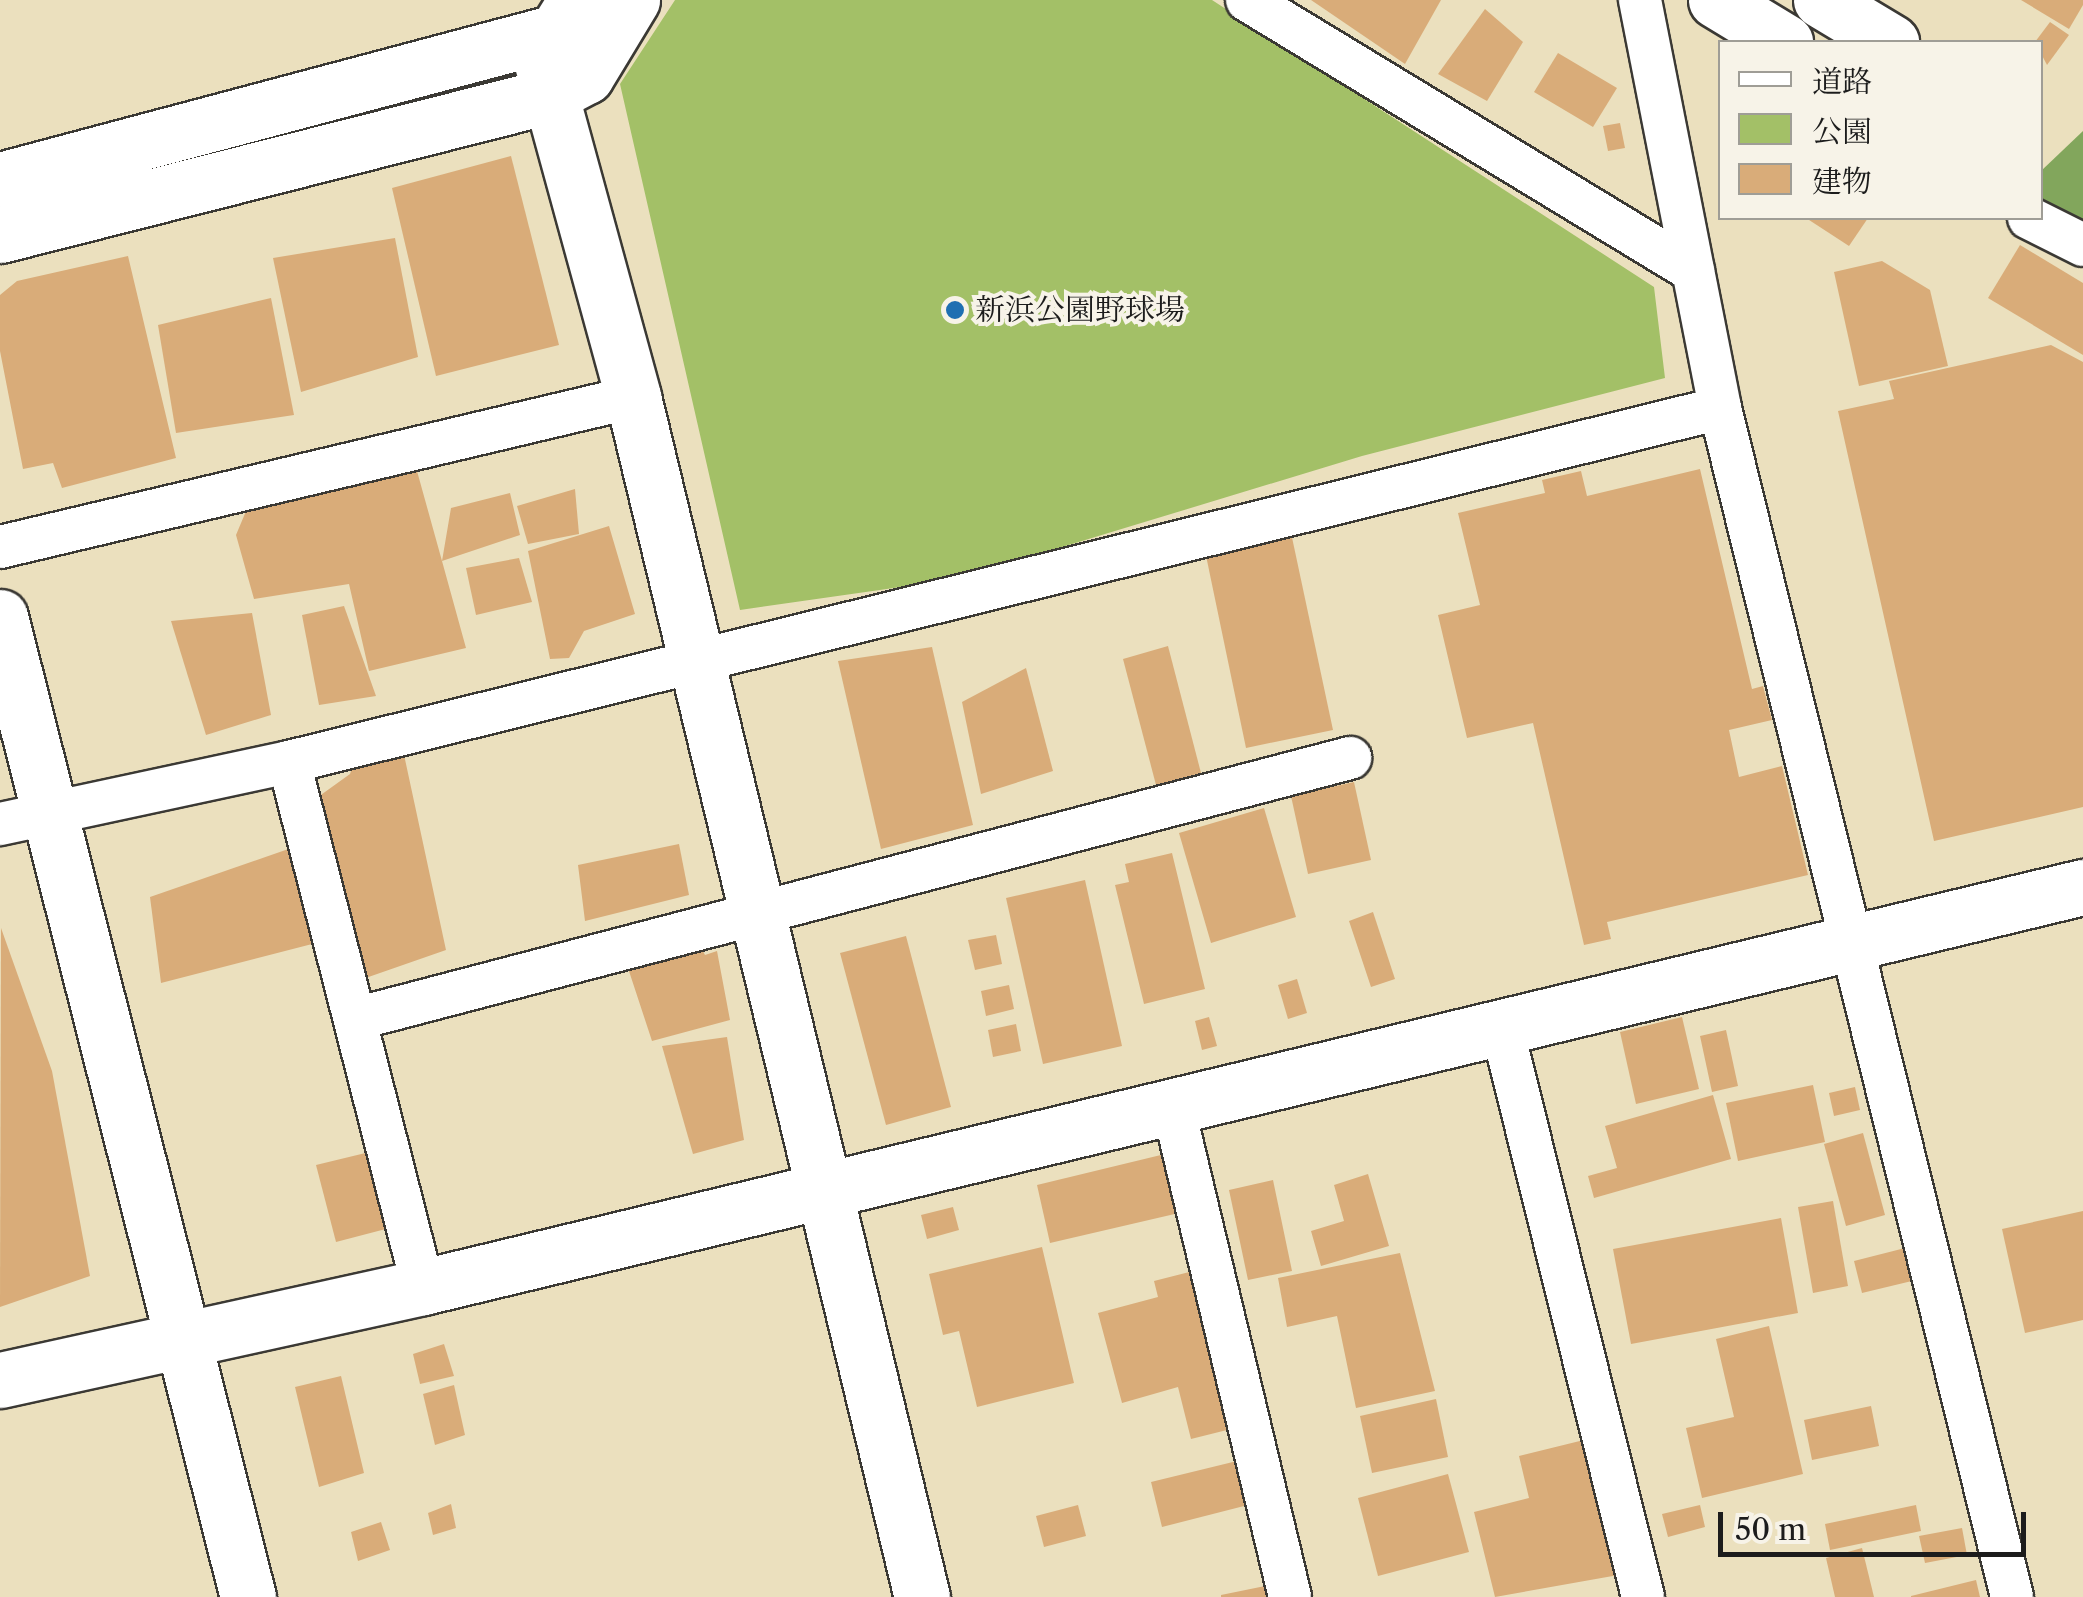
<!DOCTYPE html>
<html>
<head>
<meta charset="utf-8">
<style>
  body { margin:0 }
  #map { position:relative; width:2083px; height:1597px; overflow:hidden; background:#ebe0be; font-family:"Libre Caslon Text","Noto Serif JP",serif }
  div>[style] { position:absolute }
  .green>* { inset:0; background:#a3c067 }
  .forest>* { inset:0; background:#82a65c }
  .building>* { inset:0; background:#d9ac79 }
  .roads { filter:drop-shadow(2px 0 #3b3934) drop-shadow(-2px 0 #3b3934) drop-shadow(0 2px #3b3934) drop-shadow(0 -2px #3b3934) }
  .street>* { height:42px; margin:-21px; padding:0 21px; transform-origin:21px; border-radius:21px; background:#fff }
  .secondary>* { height:55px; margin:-27.5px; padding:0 27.5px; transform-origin:27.5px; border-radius:27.5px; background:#fff }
  .dots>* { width:28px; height:28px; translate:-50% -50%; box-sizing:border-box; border:5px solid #f7f3e8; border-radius:50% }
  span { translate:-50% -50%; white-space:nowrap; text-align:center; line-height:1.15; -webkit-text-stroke:8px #f7f3e8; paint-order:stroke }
  .poi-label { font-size:30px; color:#1c1c1c }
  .left { translate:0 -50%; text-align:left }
  .legend { position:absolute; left:1718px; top:40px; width:325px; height:180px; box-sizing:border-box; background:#f7f3e8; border:2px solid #9f9d96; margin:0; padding:12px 18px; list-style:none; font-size:30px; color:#1c1c1c }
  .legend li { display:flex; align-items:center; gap:20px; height:50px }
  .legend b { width:50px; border:2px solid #9f9d96 }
  .scale { position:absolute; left:1718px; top:1512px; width:308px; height:45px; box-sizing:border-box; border:5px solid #1c1c1c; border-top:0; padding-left:12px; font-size:30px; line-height:35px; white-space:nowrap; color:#1c1c1c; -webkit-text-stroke:8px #f7f3e8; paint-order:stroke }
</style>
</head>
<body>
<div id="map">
  <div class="green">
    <div style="clip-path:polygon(675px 0,1212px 0,1654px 287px,1665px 378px,1362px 456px,957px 579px,740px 610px,620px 84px)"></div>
  </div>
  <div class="forest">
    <div style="clip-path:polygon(2083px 131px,2083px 229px,2041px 199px,2041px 171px)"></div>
  </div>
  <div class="building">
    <div style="clip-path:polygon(1311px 0,1441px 0,1405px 64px)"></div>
    <div style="clip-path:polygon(2021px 0,2083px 0,2083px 5px,2069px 29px)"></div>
    <div style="clip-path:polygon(1485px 9px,1523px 42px,1487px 101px,1438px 74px)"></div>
    <div style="clip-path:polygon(2050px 22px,2069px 35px,2047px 65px,2035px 42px)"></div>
    <div style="clip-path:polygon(1558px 53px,1617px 88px,1593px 127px,1534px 92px)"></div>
    <div style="clip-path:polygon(1620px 123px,1625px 148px,1608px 151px,1603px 126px)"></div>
    <div style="clip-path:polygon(511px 156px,559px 345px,436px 376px,392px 188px)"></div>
    <div style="clip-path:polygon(1806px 218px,1868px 218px,1849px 246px)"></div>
    <div style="clip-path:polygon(395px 238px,418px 357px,301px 392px,273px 258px)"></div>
    <div style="clip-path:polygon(2020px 245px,2083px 283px,2083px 355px,1988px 298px)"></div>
    <div style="clip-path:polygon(128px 256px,176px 458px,62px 488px,53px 463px,23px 469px,0 351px,0 295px,17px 281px)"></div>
    <div style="clip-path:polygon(1882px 261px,1930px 290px,1948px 366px,1859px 386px,1834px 272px)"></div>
    <div style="clip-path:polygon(271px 298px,294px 415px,176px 433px,158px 325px)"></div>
    <div style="clip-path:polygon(2051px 345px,2083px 362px,2083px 807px,1934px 841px,1838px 411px,1894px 399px,1889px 381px)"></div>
    <div style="clip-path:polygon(1700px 469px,1752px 689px,1763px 686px,1772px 720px,1729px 730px,1739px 777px,1782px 766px,1808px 875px,1607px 922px,1611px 939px,1584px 945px,1533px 723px,1467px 738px,1438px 615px,1480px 605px,1458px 513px,1545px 493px,1542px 480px,1581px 471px,1587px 496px)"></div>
    <div style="clip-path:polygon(417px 471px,442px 561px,451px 508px,510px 493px,520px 535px,442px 561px,466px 648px,369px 671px,349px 584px,254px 599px,236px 535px,249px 504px)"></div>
    <div style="clip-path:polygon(575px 489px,579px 534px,528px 544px,517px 506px)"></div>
    <div style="clip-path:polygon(609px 526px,635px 614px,584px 631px,569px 658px,550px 659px,528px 551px)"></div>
    <div style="clip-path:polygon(1290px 528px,1333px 730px,1246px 748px,1204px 546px)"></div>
    <div style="clip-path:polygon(519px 558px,532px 602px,476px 615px,466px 568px)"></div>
    <div style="clip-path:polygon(344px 606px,376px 696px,319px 705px,302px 615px)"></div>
    <div style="clip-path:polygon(252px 613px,271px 715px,206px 735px,171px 621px)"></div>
    <div style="clip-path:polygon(1168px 646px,1201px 773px,1156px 785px,1123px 659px)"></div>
    <div style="clip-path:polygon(932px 647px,973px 825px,881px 849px,838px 661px)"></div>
    <div style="clip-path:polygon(1026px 668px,1053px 771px,981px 794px,962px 702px)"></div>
    <div style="clip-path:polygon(403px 750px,446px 950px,357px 981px,318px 797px,350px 774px,355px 759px)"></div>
    <div style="clip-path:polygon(1354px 782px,1371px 860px,1308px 874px,1291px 796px)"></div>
    <div style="clip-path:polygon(1264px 808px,1296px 917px,1211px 943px,1179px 833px)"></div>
    <div style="clip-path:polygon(679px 844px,689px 895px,585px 921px,578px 865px)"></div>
    <div style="clip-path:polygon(297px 846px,316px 943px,161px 983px,150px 897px)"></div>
    <div style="clip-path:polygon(1172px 853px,1205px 989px,1144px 1004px,1115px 885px,1129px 882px,1125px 864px)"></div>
    <div style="clip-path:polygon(1085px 880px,1122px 1046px,1043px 1064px,1006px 898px)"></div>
    <div style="clip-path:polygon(1373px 912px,1395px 979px,1371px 987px,1349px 921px)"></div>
    <div style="clip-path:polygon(1px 928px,52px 1071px,90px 1276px,0 1307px)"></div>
    <div style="clip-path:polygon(996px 935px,1002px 964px,975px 970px,968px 940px)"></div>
    <div style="clip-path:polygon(695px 936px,705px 955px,717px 951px,730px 1020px,652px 1041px,627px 965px)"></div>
    <div style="clip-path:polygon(906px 936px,951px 1107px,886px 1125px,840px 953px)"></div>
    <div style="clip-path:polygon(1297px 979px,1307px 1013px,1288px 1019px,1278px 985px)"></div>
    <div style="clip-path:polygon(1009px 985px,1014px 1009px,986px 1016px,981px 991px)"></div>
    <div style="clip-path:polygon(1209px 1017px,1217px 1046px,1202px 1050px,1195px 1021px)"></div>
    <div style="clip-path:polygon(1682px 1017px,1699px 1089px,1636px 1104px,1620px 1032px)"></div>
    <div style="clip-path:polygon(1016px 1024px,1021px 1051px,993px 1057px,988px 1030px)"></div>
    <div style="clip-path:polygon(1726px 1030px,1738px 1086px,1712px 1092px,1700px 1036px)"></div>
    <div style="clip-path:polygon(727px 1037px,744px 1140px,693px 1154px,662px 1046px)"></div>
    <div style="clip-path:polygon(1813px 1085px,1825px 1142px,1738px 1161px,1726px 1103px)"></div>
    <div style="clip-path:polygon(1855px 1087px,1860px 1110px,1834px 1116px,1829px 1093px)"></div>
    <div style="clip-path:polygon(1713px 1095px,1731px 1159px,1594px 1198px,1588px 1176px,1617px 1168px,1605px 1126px)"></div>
    <div style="clip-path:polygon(1863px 1133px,1885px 1215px,1846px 1226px,1824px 1144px)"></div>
    <div style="clip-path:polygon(382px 1149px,401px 1225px,336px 1242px,316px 1165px)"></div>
    <div style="clip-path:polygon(1165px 1154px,1179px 1213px,1050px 1243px,1037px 1185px)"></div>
    <div style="clip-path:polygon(1368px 1174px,1389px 1246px,1321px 1266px,1311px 1231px,1344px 1221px,1334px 1185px)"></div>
    <div style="clip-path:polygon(1273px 1180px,1292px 1271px,1248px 1280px,1229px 1190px)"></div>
    <div style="clip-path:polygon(1833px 1201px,1848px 1286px,1813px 1293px,1798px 1207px)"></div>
    <div style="clip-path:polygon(953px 1207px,959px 1230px,927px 1239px,921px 1215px)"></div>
    <div style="clip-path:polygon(2083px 1211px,2083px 1320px,2025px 1333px,2002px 1229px)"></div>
    <div style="clip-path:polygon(1781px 1218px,1798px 1313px,1631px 1344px,1613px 1249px)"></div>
    <div style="clip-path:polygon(1042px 1247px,1074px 1383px,977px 1407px,959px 1331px,943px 1335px,929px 1274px)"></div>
    <div style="clip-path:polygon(1909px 1247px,1916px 1280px,1862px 1293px,1854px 1261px)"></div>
    <div style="clip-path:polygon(1400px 1253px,1435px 1391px,1356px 1408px,1337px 1316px,1287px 1327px,1278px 1278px)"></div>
    <div style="clip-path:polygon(1205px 1268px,1247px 1425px,1191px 1439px,1178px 1387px,1122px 1403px,1098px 1313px,1158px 1297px,1154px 1281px)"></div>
    <div style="clip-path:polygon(1769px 1326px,1803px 1474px,1702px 1498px,1686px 1428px,1734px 1417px,1716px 1339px)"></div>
    <div style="clip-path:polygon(444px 1344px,454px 1376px,420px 1384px,413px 1354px)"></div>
    <div style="clip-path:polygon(341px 1376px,364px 1473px,319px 1487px,295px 1387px)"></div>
    <div style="clip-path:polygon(454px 1385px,465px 1435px,435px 1445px,423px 1394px)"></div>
    <div style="clip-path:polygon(1436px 1399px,1448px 1457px,1372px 1473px,1360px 1416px)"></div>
    <div style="clip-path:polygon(1871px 1406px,1879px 1446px,1812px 1460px,1804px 1420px)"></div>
    <div style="clip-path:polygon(1592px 1438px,1624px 1574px,1495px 1597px,1474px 1512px,1529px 1498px,1519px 1456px)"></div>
    <div style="clip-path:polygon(1237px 1461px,1248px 1505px,1162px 1527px,1151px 1482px)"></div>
    <div style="clip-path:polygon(1448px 1474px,1469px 1552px,1378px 1576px,1358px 1498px)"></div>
    <div style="clip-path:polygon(451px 1504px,456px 1528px,433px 1535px,428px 1513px)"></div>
    <div style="clip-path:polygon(1078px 1505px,1086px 1536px,1044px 1547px,1036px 1516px)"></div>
    <div style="clip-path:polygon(1700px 1505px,1705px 1527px,1668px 1537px,1662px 1514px)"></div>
    <div style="clip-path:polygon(1916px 1505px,1921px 1531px,1830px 1550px,1825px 1524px)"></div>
    <div style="clip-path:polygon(381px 1522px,390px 1550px,358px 1561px,351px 1532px)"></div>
    <div style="clip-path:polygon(1962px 1528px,1967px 1555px,1925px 1563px,1919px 1536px)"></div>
    <div style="clip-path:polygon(1862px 1548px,1874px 1597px,1835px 1597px,1826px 1558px)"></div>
    <div style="clip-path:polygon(1976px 1580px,1980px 1597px,1911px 1597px,1911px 1596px)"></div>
    <div style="clip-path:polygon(1270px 1585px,1272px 1597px,1221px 1597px,1221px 1595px)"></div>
  </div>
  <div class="roads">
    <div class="street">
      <div style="left:1247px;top:0;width:522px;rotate:31.28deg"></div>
      <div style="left:1640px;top:0;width:416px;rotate:78.9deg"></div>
      <div style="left:1720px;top:408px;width:1224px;rotate:76.2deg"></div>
      <div style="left:2029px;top:218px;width:60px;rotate:26.6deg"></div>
      <div style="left:0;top:547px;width:651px;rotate:-13.33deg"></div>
      <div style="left:289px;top:762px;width:542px;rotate:75.68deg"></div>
      <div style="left:0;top:824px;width:296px;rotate:-12.1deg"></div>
      <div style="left:289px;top:762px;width:1474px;rotate:-13.89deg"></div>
      <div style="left:355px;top:1019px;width:1029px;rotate:-14.7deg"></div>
      <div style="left:1501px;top:1024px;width:590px;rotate:76.08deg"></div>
      <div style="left:1172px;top:1102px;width:509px;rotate:76.59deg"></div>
    </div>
    <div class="secondary">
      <div style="left:1716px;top:0;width:81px;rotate:31.3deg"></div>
      <div style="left:1821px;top:0;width:82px;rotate:31deg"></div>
      <div style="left:535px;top:38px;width:372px;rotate:74.7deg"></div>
      <div style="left:633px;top:397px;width:1234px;rotate:76.46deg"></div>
      <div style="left:0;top:180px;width:575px;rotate:-14.91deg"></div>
      <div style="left:556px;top:32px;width:38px;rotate:-58deg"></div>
      <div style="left:0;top:235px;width:565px;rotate:-14.23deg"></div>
      <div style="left:548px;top:96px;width:43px;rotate:-27.8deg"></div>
      <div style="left:586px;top:76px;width:89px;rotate:-58.8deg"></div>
      <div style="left:0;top:617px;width:1011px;rotate:75.8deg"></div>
      <div style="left:0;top:1380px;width:433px;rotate:-12.4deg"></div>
      <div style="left:423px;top:1287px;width:1708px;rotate:-13.55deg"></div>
    </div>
  </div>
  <div class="dots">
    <div style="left:955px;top:310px;background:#1f6fb2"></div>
  </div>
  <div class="poi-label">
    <span class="left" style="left:975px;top:310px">新浜公園野球場</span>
  </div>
  <ul class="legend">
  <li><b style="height:12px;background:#fff"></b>道路</li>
  <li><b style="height:28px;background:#a3c067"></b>公園</li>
  <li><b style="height:28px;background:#d9ac79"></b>建物</li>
  </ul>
  <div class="scale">50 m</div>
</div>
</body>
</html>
